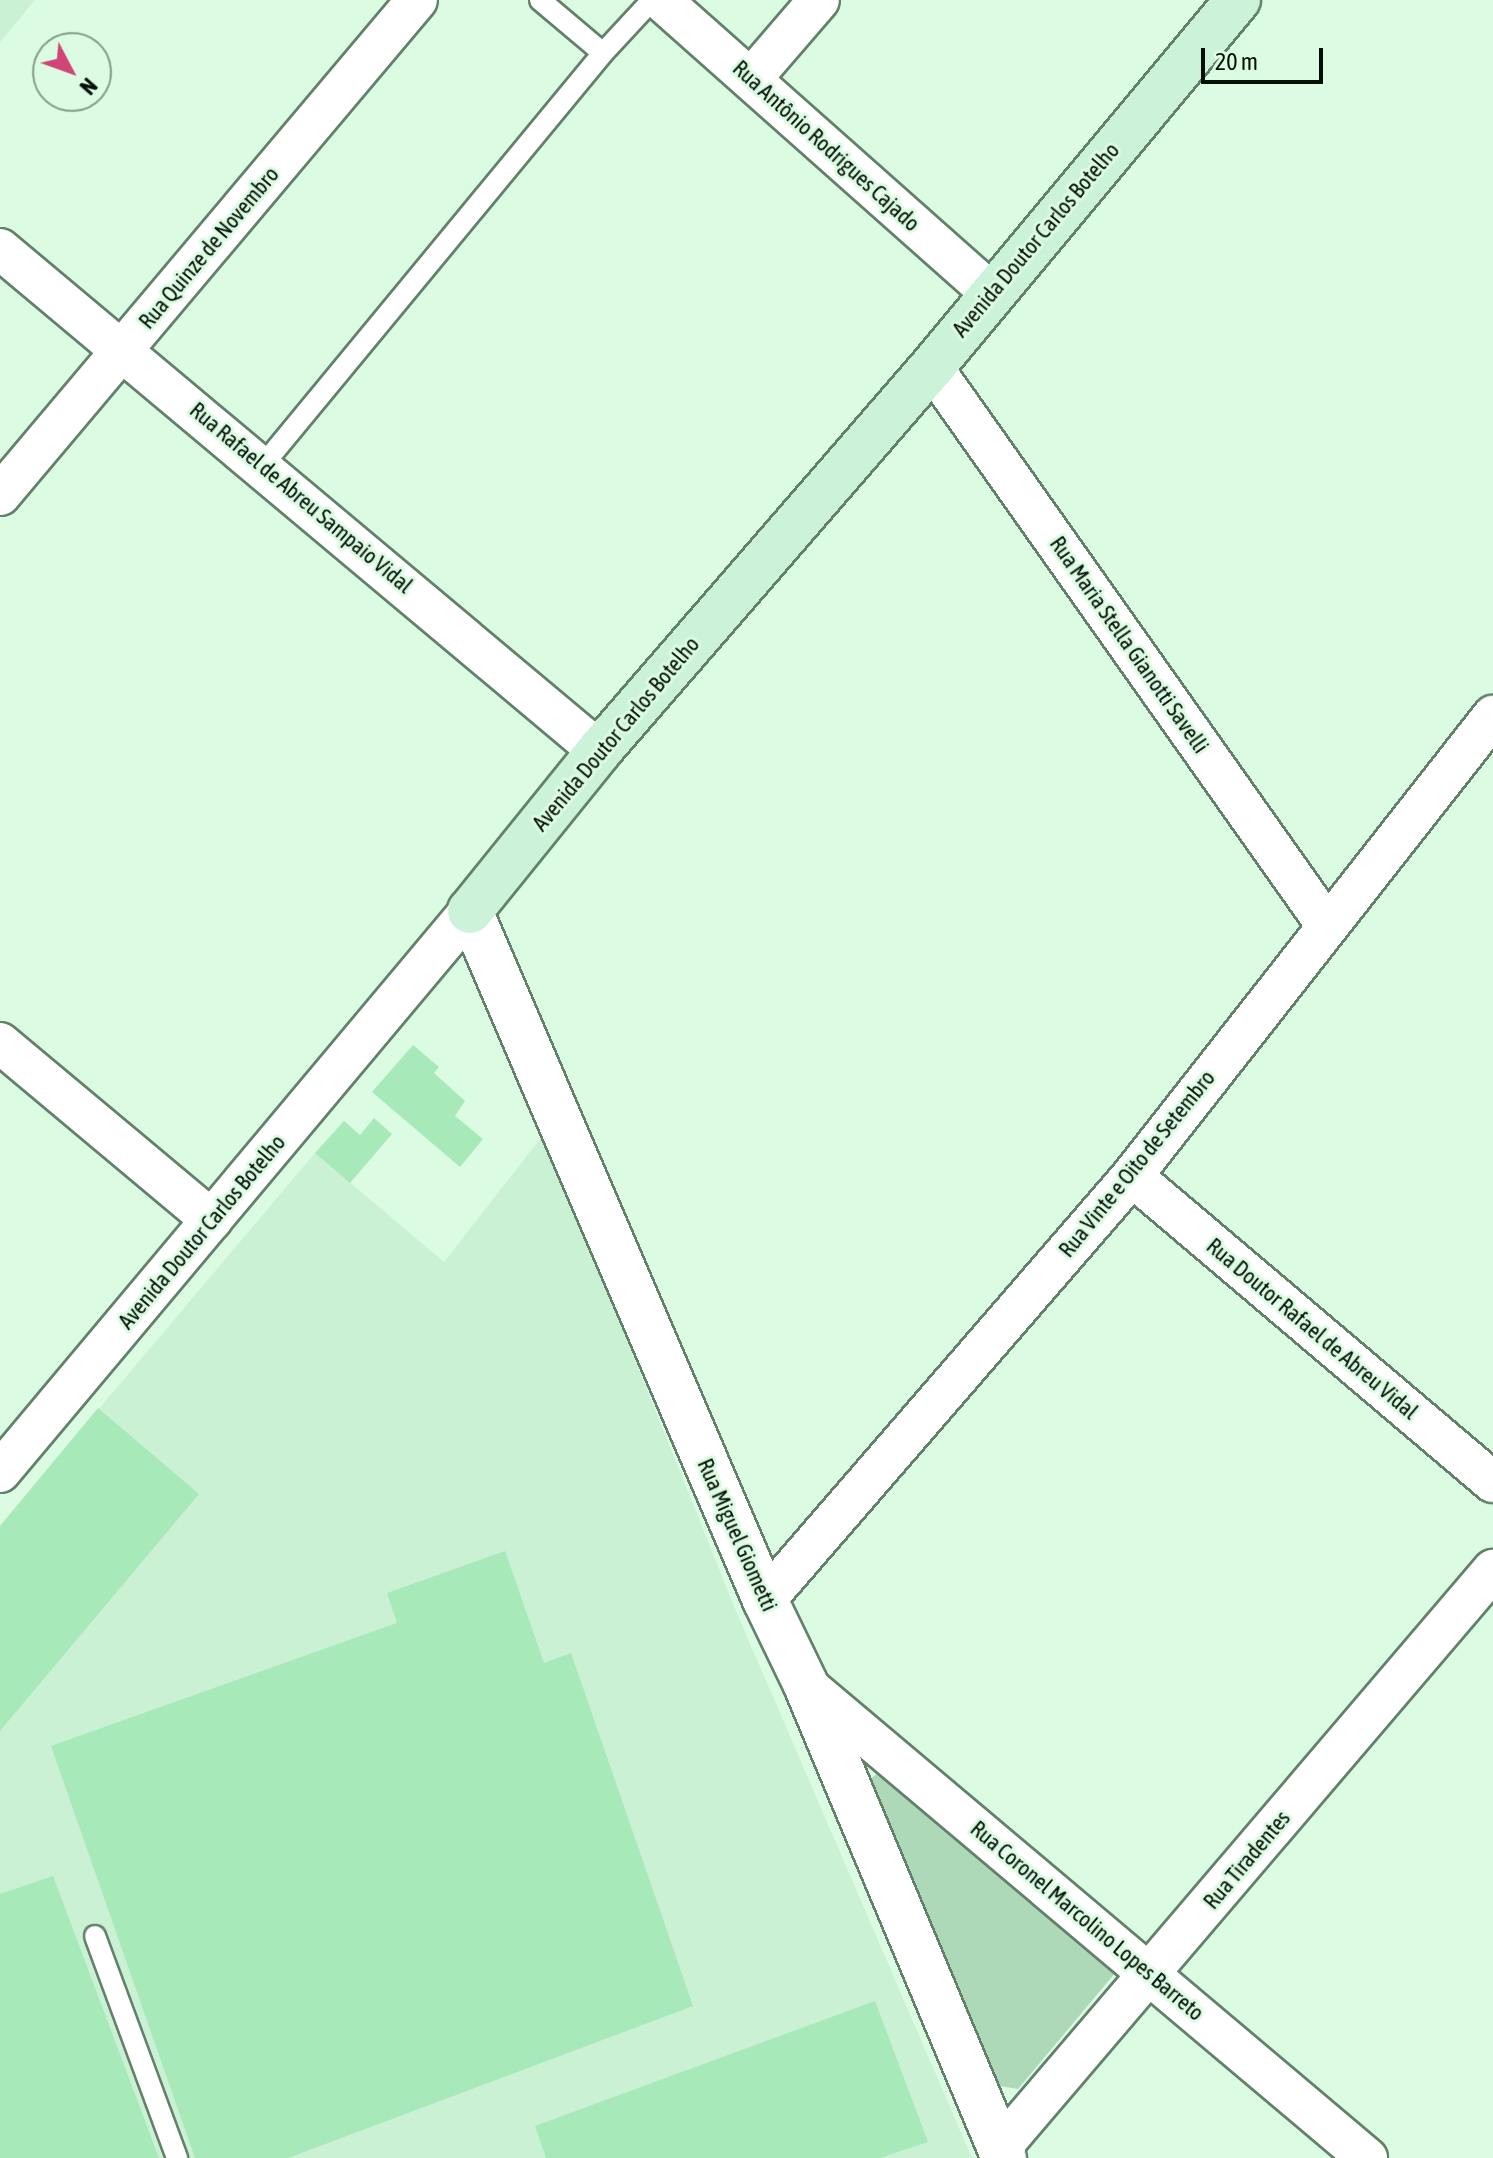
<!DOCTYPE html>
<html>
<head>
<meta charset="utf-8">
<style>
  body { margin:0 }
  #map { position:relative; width:1493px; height:2158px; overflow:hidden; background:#dbfce2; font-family:"Asap Condensed",sans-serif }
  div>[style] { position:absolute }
  .built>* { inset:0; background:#caf1d3 }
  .green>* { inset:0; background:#add9b8 }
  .building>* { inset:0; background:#a7e9b8 }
  .roads { filter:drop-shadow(2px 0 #63816a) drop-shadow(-2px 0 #63816a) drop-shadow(0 2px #63816a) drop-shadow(0 -2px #63816a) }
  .service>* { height:20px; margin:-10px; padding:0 10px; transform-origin:10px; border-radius:10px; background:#fff }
  .minor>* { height:40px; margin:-20px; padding:0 20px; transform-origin:20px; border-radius:20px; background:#fff }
  .tertiary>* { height:44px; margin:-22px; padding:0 22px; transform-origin:22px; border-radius:22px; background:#fff }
  .secondary>* { height:44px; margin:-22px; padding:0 22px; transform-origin:22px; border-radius:22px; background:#ccf3d9 }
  span { translate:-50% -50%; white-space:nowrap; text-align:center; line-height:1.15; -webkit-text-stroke:6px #dbfce2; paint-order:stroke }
  .street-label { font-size:22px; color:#040f07 }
  .north { position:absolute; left:32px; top:32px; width:80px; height:80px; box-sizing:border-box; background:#dbfce2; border:2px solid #859d8a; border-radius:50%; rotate:131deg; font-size:22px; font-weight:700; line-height:32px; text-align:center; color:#040f07 }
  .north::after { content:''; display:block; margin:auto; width:28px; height:36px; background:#d04477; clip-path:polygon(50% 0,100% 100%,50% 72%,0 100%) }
  .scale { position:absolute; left:1201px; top:48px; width:122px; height:36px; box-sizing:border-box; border:4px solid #040f07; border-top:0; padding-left:10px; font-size:24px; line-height:28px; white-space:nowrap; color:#040f07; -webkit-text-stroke:6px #dbfce2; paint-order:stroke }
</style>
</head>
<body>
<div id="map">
  <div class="built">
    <div style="clip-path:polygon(0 0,35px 0,0 42px)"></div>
    <div style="clip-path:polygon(544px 1134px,736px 1611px,972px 2158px,0 2158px,0 1526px,315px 1153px,444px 1262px)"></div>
  </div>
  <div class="green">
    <div style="clip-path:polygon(877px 1774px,1113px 1960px,1116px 1972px,1018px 2089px,1000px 2086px,864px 1783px)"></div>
  </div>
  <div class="building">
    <div style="clip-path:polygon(413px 1045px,439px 1067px,434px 1073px,465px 1101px,455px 1116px,483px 1139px,460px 1167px,372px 1092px)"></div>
    <div style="clip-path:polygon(374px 1118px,392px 1134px,350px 1183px,315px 1153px,344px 1121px,360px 1135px)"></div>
    <div style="clip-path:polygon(98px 1408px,199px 1494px,0 1731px,0 1526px)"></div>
    <div style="clip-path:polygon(505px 1551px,544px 1663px,571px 1653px,693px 2006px,288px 2158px,195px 2158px,51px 1746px,397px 1623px,387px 1593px)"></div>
    <div style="clip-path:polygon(53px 1876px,159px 2158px,0 2158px,0 1894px)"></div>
    <div style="clip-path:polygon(875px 2001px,928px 2142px,880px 2158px,546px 2158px,535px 2126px)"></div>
  </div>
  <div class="roads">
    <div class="service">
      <div style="left:540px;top:0;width:82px;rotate:40.1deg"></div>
      <div style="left:603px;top:53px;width:72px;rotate:-47.2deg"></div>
      <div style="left:263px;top:465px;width:534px;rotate:-50.47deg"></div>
      <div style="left:95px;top:1936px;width:237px;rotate:69.7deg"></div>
    </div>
    <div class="minor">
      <div style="left:661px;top:0;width:441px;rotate:41.6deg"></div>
      <div style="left:751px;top:79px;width:104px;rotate:-49.3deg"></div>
      <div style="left:0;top:249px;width:782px;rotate:39.97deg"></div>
      <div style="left:932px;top:367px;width:682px;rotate:54.73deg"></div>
      <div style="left:0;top:495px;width:647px;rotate:-49.89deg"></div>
      <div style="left:0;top:1043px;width:276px;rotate:39.9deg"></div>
      <div style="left:1132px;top:1176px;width:473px;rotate:40.3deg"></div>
      <div style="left:0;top:1472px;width:732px;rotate:-50.04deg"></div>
      <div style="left:765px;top:1600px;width:561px;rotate:-49.12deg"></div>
      <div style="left:1132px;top:1176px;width:585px;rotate:-51.88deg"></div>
      <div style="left:806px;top:1685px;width:734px;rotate:40.14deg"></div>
      <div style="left:1000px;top:2148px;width:760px;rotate:-49.54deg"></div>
    </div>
    <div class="tertiary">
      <div style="left:470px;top:911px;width:749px;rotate:66.82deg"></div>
      <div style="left:765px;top:1600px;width:94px;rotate:64.2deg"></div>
      <div style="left:806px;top:1685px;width:513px;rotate:67.29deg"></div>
    </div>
    <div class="secondary">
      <div style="left:470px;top:911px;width:206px;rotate:-51.1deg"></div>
      <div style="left:599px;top:751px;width:508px;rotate:-49.07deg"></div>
      <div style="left:932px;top:367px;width:478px;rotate:-50.2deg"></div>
    </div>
  </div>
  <div class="street-label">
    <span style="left:826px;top:146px;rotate:42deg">Rua Antônio Rodrigues Cajado</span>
    <span style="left:1036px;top:240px;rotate:-50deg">Avenida Doutor Carlos Botelho</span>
    <span style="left:209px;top:248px;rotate:-50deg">Rua Quinze de Novembro</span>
    <span style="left:301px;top:498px;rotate:40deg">Rua Rafael de Abreu Sampaio Vidal</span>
    <span style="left:1129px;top:645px;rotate:55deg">Rua Maria Stella Gianotti Savelli</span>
    <span style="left:616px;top:734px;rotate:-50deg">Avenida Doutor Carlos Botelho</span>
    <span style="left:1137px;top:1164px;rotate:-51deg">Rua Vinte e Oito de Setembro</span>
    <span style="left:202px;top:1232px;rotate:-50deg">Avenida Doutor Carlos Botelho</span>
    <span style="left:1312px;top:1329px;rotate:40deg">Rua Doutor Rafael de Abreu Vidal</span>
    <span style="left:737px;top:1535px;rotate:66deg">Rua Miguel Giometti</span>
    <span style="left:1247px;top:1860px;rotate:-50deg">Rua Tiradentes</span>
    <span style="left:1087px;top:1921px;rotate:40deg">Rua Coronel Marcolino Lopes Barreto</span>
  </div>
  <div class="north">N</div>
  <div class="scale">20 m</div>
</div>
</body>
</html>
